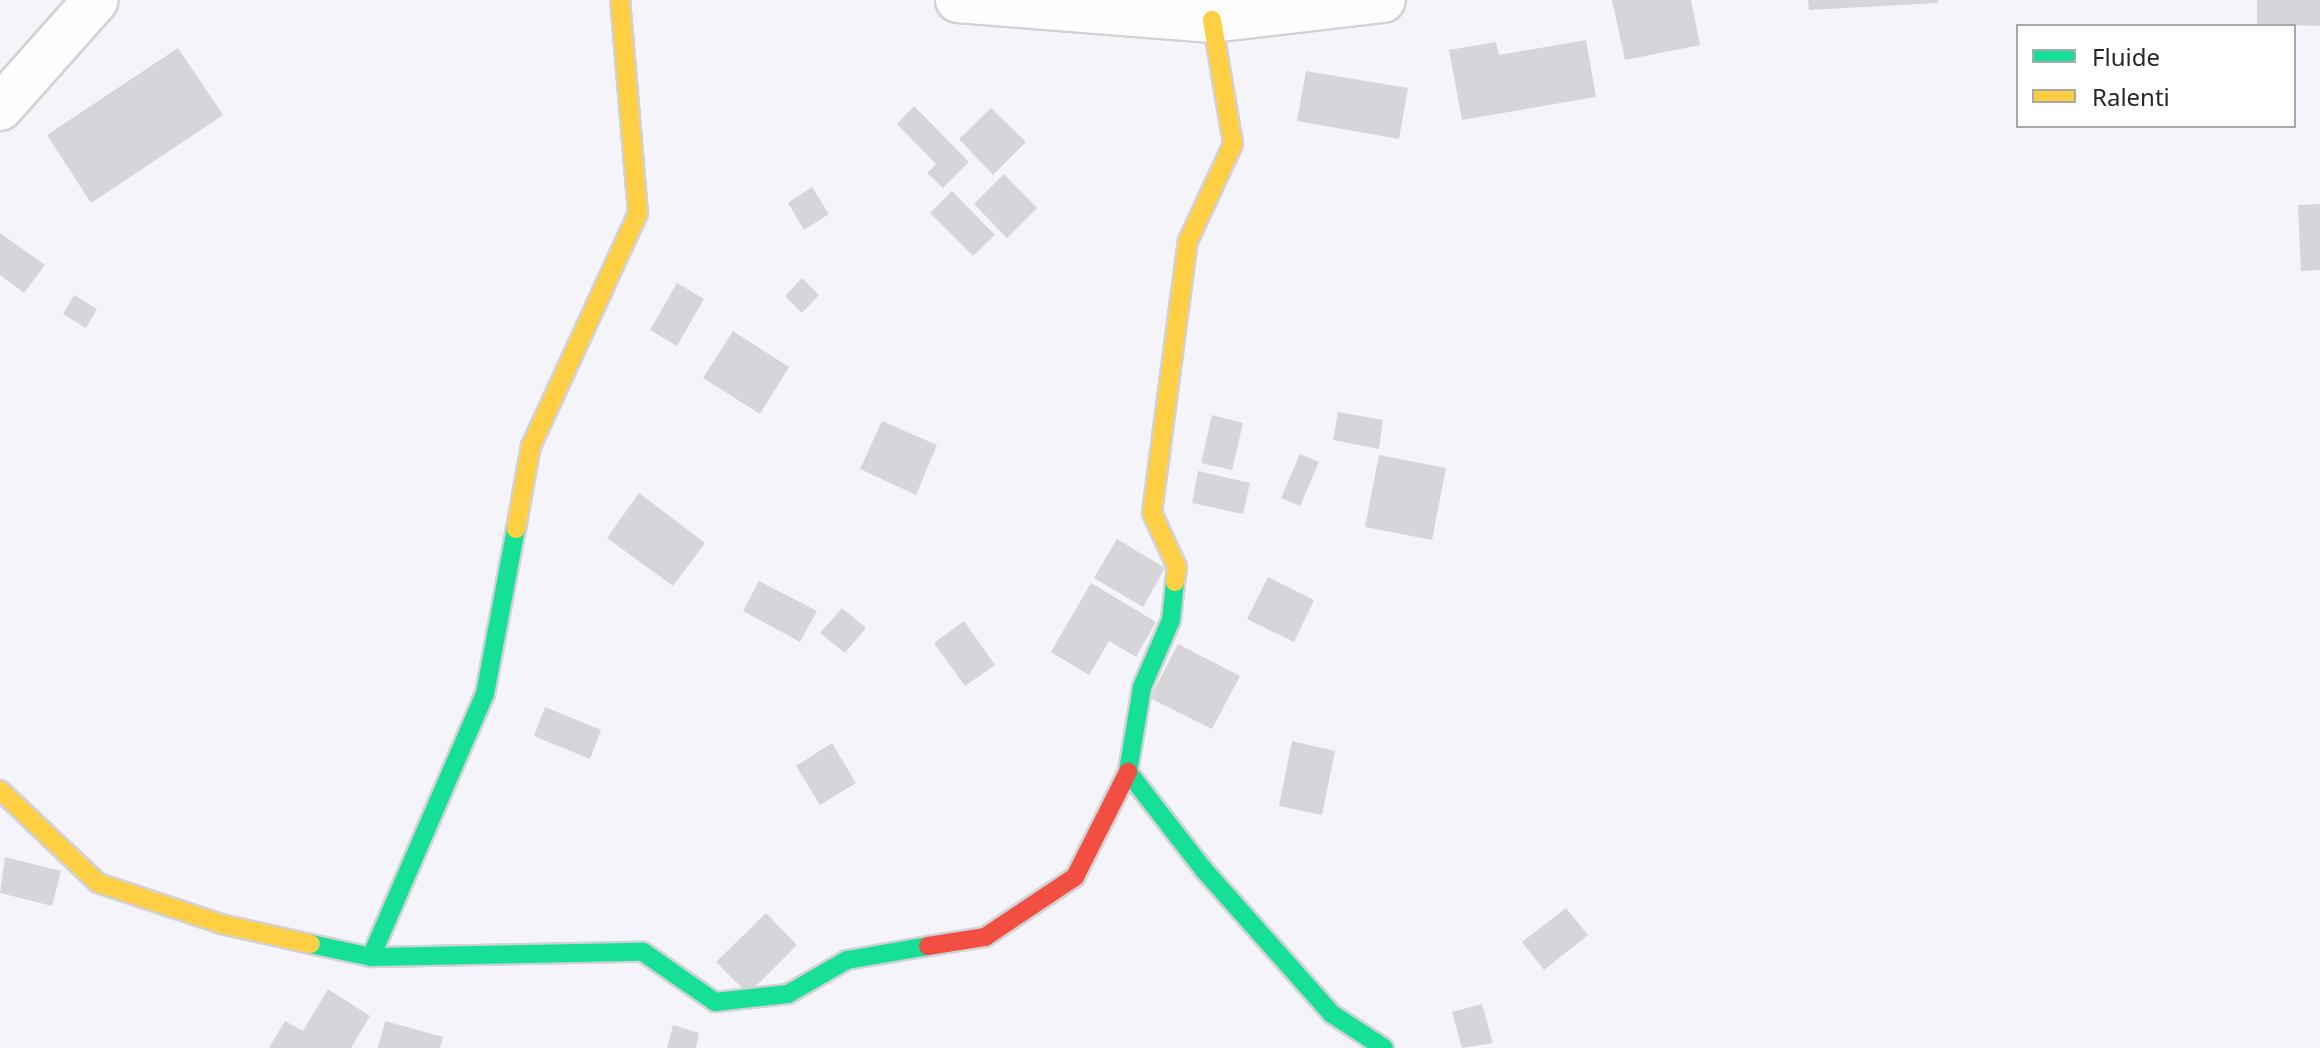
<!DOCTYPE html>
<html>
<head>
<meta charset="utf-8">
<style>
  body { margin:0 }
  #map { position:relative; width:2320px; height:1048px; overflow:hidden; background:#f5f4fa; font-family:"Noto Sans",sans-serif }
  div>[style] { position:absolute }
  .building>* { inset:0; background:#d6d5da }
  .roads { filter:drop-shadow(2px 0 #d2d2d6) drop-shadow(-2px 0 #d2d2d6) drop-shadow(0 2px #d2d2d6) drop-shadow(0 -2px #d2d2d6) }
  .street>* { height:44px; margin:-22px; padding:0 22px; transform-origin:22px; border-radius:22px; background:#fefdfe }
  .fast>* { height:18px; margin:-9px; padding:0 9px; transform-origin:9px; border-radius:9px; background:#16e098 }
  .slow>* { height:18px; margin:-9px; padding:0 9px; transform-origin:9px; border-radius:9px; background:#ffcf43 }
  .jam>* { height:18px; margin:-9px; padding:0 9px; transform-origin:9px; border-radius:9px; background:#f24e42 }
  span { translate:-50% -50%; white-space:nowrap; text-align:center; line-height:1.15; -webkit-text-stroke:6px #fff; paint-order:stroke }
  .legend { position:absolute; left:2016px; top:24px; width:280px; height:104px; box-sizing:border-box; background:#fff; border:2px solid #a9a9aa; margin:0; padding:10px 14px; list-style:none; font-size:24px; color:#27272a }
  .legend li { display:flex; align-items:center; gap:16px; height:40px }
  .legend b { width:40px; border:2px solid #a9a9aa }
</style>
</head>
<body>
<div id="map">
  <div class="building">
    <div style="clip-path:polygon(1612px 0,1691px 0,1700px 45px,1625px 60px)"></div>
    <div style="clip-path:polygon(1808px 0,1938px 0,1938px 3px,1809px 10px)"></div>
    <div style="clip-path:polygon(2257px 0,2320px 0,2320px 26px,2257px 24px)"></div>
    <div style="clip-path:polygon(1586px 40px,1596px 97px,1462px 120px,1449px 50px,1496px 42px,1499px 55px)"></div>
    <div style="clip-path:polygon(178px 48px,223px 115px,91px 203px,47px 135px)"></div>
    <div style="clip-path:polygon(1306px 71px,1408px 88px,1399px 139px,1297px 121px)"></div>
    <div style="clip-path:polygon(914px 106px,969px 162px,943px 188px,927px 173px,936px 164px,897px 124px)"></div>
    <div style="clip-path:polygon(991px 108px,1026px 142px,993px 175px,959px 139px)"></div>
    <div style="clip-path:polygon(1004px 174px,1037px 208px,1007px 238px,974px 204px)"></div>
    <div style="clip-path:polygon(812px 187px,829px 214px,804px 230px,788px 203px)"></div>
    <div style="clip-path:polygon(952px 191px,995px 235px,973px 256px,930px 213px)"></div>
    <div style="clip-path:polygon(2320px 204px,2320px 270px,2301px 271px,2298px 205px)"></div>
    <div style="clip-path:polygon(0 233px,45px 265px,24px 293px,0 275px)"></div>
    <div style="clip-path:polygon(802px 278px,819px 295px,802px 313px,785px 296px)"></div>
    <div style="clip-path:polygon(677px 283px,704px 299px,677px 346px,650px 330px)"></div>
    <div style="clip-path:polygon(74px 295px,97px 309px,86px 328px,63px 314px)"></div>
    <div style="clip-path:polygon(733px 331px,789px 367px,760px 414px,703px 378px)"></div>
    <div style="clip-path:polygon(1338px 412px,1383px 420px,1379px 449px,1333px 440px)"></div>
    <div style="clip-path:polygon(1212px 415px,1243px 423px,1232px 470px,1201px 463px)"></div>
    <div style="clip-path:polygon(882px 421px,937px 445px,916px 495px,860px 469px)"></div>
    <div style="clip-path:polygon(1300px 454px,1319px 462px,1300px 506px,1281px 498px)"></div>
    <div style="clip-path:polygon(1379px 455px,1446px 468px,1432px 540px,1365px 527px)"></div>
    <div style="clip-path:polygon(1198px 471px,1250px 483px,1243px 514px,1192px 503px)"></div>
    <div style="clip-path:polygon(639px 493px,705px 543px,673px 586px,607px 538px)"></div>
    <div style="clip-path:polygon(1117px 539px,1165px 568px,1143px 607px,1094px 578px)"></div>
    <div style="clip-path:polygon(1268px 577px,1314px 600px,1294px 642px,1247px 619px)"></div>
    <div style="clip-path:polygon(759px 581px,817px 611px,800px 642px,743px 611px)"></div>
    <div style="clip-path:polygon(1091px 583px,1156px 622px,1136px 657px,1109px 641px,1089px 675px,1051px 652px)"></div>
    <div style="clip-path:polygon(842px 608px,866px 628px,845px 653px,820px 633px)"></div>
    <div style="clip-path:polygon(964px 621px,995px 665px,965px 686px,934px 643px)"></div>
    <div style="clip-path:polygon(1178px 644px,1240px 676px,1212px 729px,1150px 698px)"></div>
    <div style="clip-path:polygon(545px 707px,601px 730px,590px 759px,534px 736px)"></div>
    <div style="clip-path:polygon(1292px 741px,1335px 751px,1322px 815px,1279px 806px)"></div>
    <div style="clip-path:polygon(832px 743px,856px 783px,820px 805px,796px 766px)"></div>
    <div style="clip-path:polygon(5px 857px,61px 871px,52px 906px,0 893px)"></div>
    <div style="clip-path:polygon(1566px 908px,1588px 935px,1544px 970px,1522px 942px)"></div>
    <div style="clip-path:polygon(766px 913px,797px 945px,748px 994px,716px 962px)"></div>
    <div style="clip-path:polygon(328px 989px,370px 1016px,351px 1048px,269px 1048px,285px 1021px,303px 1031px)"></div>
    <div style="clip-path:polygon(1482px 1004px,1493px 1043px,1462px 1048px,1452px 1012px)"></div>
    <div style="clip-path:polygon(385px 1021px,443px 1037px,440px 1048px,378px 1048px)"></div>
    <div style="clip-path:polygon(673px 1025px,699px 1033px,696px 1048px,667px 1048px)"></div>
  </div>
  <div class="roads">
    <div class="street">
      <div style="left:958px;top:0;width:255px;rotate:4.5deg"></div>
      <div style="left:1212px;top:20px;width:172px;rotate:-6.7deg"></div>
      <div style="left:0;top:108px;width:144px;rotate:-48.4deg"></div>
    </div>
    <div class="fast">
      <div style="left:1175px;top:582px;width:38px;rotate:96deg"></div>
      <div style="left:1171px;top:620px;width:73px;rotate:113.4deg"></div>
      <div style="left:1142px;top:687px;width:86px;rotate:99.4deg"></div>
      <div style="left:1128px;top:772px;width:124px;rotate:52.2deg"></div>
      <div style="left:1204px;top:870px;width:193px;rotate:48.4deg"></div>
      <div style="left:1332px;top:1014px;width:62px;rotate:33.2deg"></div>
      <div style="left:311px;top:944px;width:61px;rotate:12.2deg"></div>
      <div style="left:371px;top:957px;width:287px;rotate:-66.6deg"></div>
      <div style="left:485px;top:694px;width:168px;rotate:-79.4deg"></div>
      <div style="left:371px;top:957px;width:272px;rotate:-1.1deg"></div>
      <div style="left:643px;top:952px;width:88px;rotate:34.8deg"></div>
      <div style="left:715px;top:1002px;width:73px;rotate:-6.3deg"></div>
      <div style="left:788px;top:994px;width:68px;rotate:-30deg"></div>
      <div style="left:847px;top:960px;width:82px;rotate:-9.8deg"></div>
    </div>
    <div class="slow">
      <div style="left:516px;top:529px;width:84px;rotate:-79.8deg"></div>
      <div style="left:531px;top:446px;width:256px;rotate:-65.3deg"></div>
      <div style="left:638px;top:213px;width:214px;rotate:-94.8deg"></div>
      <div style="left:1175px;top:582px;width:15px;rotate:-82deg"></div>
      <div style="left:1177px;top:567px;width:60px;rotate:-114.8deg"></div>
      <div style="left:1152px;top:513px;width:274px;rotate:-82.5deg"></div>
      <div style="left:1188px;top:241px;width:107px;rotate:-65.1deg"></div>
      <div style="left:1233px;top:144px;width:126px;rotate:-99.6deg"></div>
      <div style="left:0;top:790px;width:135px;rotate:43.5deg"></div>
      <div style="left:98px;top:883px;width:130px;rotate:18.4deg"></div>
      <div style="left:221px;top:924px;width:92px;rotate:12.5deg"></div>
    </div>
    <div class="jam">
      <div style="left:928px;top:946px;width:58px;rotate:-9deg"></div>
      <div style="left:985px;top:937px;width:108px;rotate:-33.7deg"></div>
      <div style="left:1075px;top:877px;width:118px;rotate:-63.2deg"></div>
    </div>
  </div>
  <ul class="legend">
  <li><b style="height:10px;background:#16e098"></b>Fluide</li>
  <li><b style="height:10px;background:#ffcf43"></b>Ralenti</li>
  </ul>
</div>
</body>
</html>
